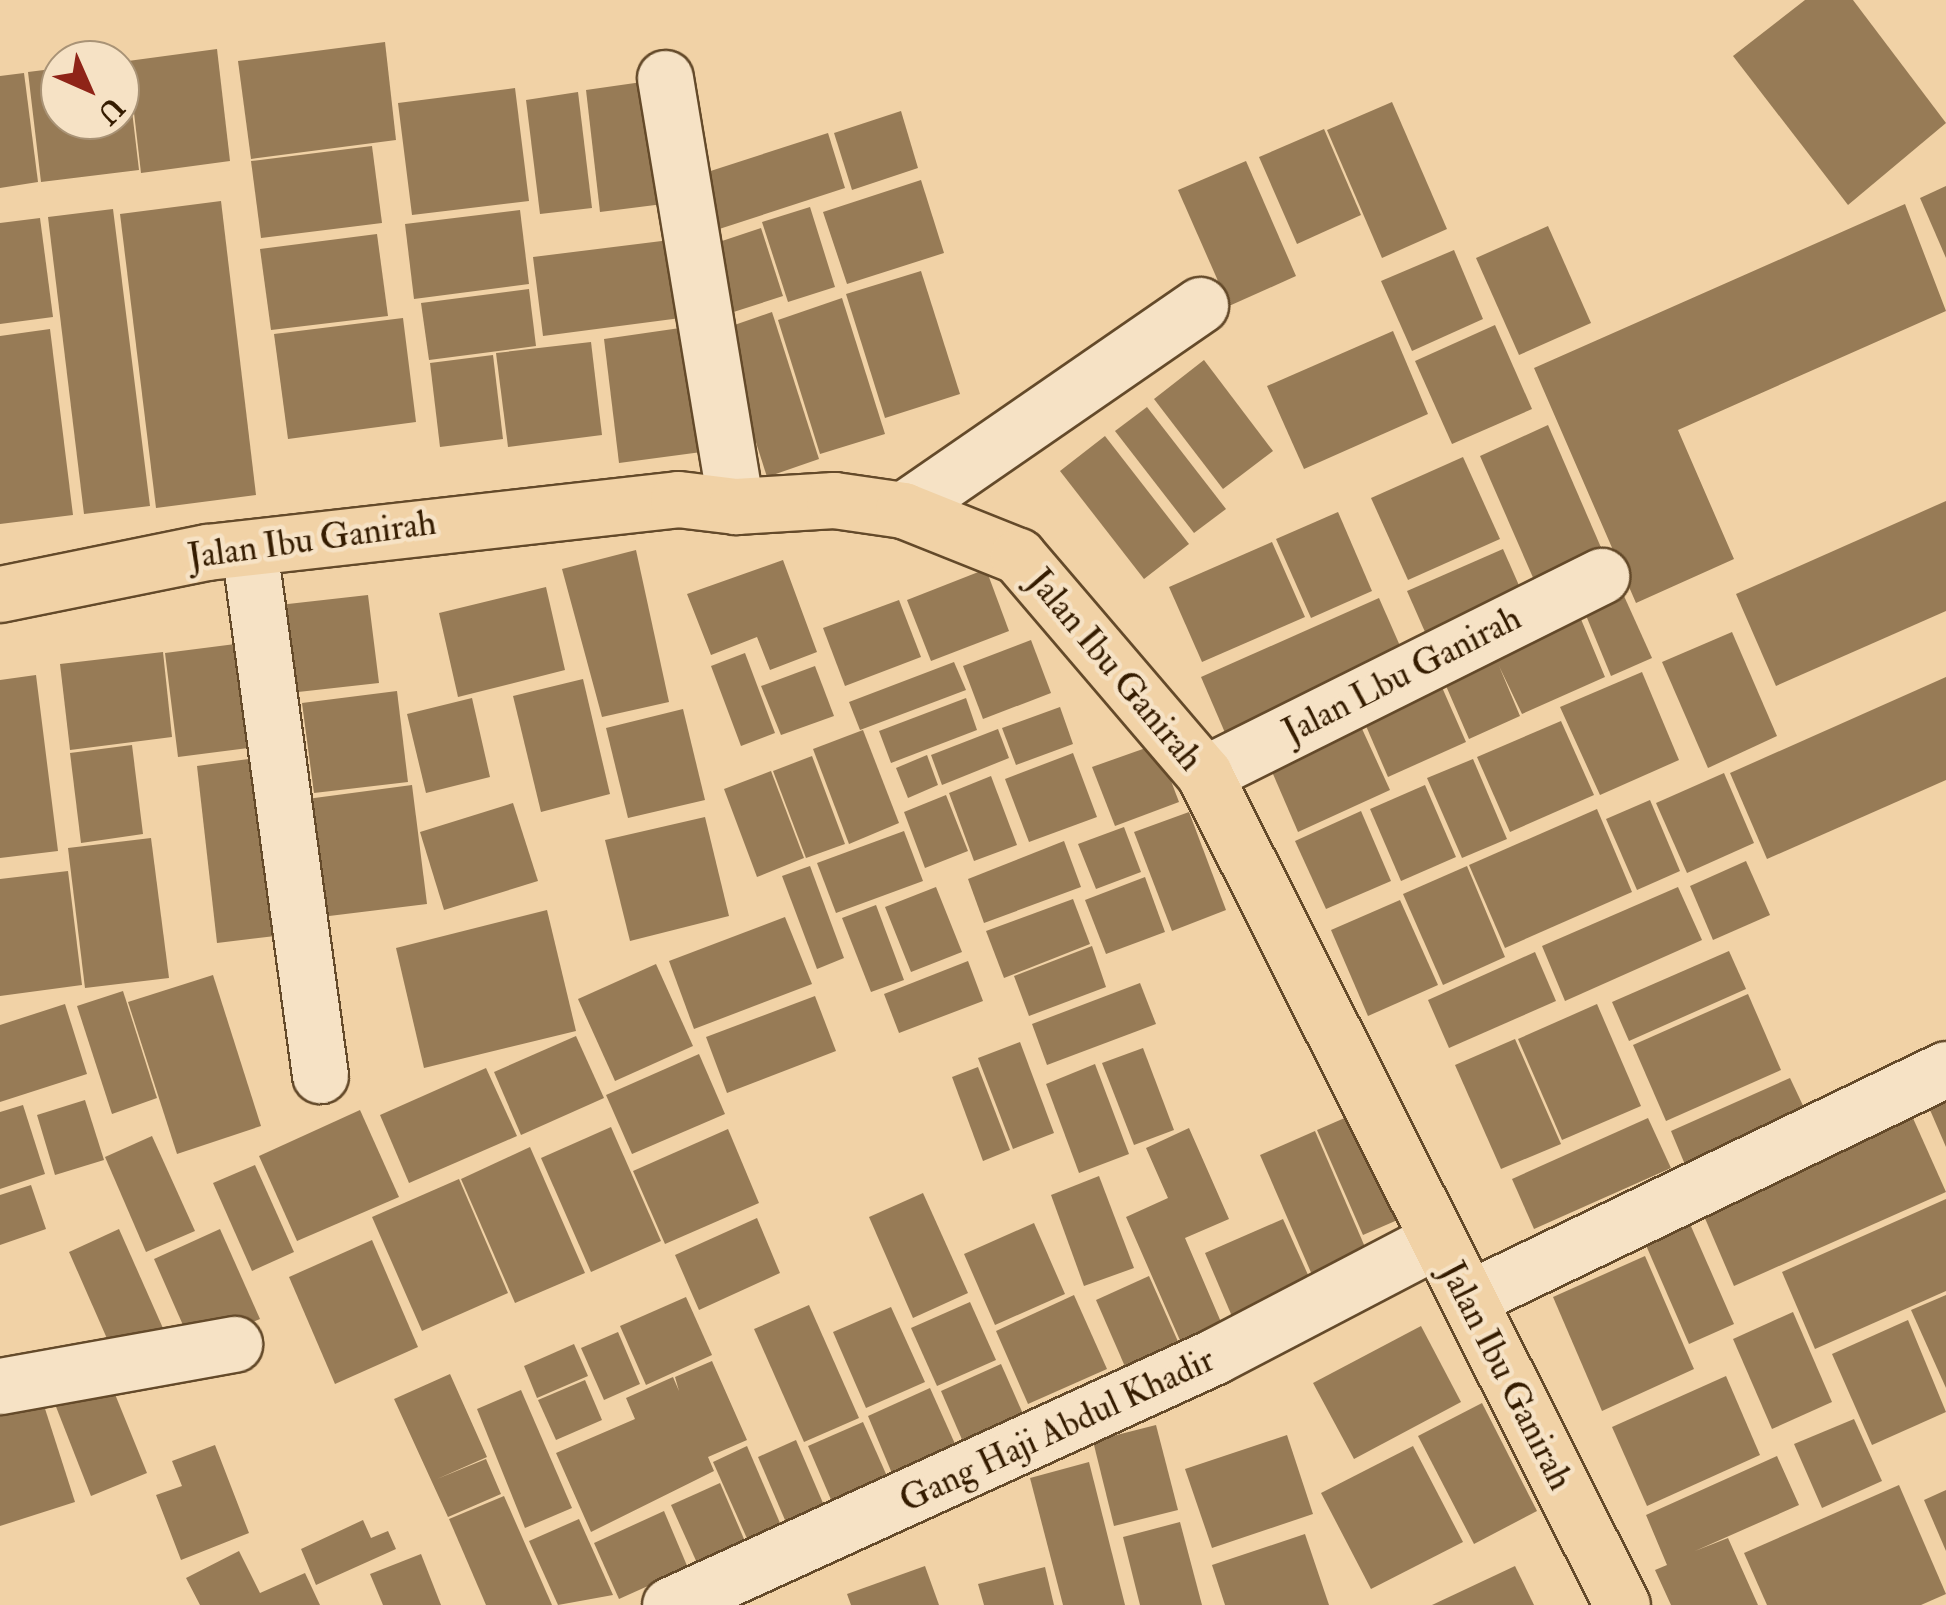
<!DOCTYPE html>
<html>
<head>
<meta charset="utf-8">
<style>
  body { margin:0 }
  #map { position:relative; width:1946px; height:1605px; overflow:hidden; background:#f1d2a6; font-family:"IM FELL Double Pica",serif }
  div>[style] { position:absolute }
  .building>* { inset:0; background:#977b56 }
  .roads { filter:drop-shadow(2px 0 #644a2a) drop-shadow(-2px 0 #644a2a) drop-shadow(0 2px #644a2a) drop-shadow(0 -2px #644a2a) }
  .minor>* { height:55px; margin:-27.5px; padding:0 27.5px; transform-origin:27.5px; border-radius:27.5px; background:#f6e2c5 }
  .major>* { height:55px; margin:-27.5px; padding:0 27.5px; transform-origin:27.5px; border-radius:27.5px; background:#f1d2a6 }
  span { translate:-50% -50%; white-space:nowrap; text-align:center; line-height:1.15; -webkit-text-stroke:9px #f6e2c5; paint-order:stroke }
  .street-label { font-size:35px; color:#351c00 }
  .north { position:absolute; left:40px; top:40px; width:100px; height:100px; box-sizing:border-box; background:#f6e2c5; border:2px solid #a99376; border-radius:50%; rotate:135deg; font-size:28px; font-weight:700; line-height:40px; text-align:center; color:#351c00 }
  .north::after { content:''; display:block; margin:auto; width:35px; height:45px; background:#8f2418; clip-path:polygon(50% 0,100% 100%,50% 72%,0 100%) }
</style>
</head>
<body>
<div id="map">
  <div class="building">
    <div style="clip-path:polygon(1805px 0,1853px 0,1946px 123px,1848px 205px,1733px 56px)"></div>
    <div style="clip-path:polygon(385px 42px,396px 140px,251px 159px,238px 61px)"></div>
    <div style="clip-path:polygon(217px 49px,230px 161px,141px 173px,128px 61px)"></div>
    <div style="clip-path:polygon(126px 60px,139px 170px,41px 182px,28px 72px,60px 68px,60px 120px,120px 120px)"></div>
    <div style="clip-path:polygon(24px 73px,38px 182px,0 188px,0 76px)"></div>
    <div style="clip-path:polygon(656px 80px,671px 203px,600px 212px,586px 90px)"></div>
    <div style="clip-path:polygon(515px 88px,529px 201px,412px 215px,398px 103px)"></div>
    <div style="clip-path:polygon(578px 92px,592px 208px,540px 214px,526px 100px)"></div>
    <div style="clip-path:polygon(1392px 102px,1447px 229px,1382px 258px,1327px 130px)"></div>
    <div style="clip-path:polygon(901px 111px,918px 168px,852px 190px,834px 133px)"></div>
    <div style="clip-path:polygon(1324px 129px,1361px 215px,1297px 244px,1259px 157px)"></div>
    <div style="clip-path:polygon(828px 133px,845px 188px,710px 232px,692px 177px)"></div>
    <div style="clip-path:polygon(372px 146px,382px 223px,261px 238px,251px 161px)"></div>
    <div style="clip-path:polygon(1246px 161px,1296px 276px,1229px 306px,1178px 190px)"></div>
    <div style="clip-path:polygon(921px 180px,944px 253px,847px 284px,823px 212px)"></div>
    <div style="clip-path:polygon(1946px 186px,1946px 258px,1920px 198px)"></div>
    <div style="clip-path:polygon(221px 201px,256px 495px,156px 508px,120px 214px)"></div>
    <div style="clip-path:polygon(1905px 204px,1946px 311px,1678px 430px,1734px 559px,1636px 603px,1534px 368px)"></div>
    <div style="clip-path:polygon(810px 207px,835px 287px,788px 302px,762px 222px)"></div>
    <div style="clip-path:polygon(113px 209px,150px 506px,84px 514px,48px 217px)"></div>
    <div style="clip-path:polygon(520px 210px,529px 284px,414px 299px,405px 224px)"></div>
    <div style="clip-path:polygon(40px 218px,53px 317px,0 324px,0 223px)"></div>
    <div style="clip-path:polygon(1548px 226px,1591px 323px,1519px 355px,1476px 258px)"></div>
    <div style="clip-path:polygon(761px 228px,783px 296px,718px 317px,695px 250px)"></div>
    <div style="clip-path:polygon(377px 234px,388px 316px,271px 330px,260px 249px)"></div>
    <div style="clip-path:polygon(686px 238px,696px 316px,543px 336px,533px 257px)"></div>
    <div style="clip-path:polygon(1454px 250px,1483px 319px,1412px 351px,1381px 281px)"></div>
    <div style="clip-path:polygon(921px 271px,960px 394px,885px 418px,846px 294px)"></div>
    <div style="clip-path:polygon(529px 289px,536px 346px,429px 360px,421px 303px)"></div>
    <div style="clip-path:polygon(842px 298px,885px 434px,820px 454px,778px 320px)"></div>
    <div style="clip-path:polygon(772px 312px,819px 459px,767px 477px,720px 330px)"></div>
    <div style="clip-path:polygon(403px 318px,416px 422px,288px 439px,274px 334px)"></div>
    <div style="clip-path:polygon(1495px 325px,1532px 409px,1452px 444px,1415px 361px)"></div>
    <div style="clip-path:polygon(694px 326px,709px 451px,619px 463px,604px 339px)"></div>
    <div style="clip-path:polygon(50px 329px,73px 515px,0 524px,0 336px)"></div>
    <div style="clip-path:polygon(1393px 331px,1428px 414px,1304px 469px,1267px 386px)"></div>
    <div style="clip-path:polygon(591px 342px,602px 435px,508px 447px,496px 353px)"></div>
    <div style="clip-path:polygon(493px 355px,503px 439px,440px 447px,430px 363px)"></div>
    <div style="clip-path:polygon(1204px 360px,1273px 451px,1223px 489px,1154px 399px)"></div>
    <div style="clip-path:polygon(1147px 407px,1226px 509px,1194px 533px,1115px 431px)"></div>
    <div style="clip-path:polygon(1548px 425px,1606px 559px,1538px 589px,1480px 456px)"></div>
    <div style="clip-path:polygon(1105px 436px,1189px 544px,1144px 579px,1060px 471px)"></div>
    <div style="clip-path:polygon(1463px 457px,1500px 539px,1408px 580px,1371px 498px)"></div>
    <div style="clip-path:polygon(1946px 501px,1946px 611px,1776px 686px,1736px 594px)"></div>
    <div style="clip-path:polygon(1338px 512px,1372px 591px,1311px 618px,1276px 539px)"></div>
    <div style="clip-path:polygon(1272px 542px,1305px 617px,1202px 662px,1169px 587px)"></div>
    <div style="clip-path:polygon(1503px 549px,1525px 599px,1429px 641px,1407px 591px)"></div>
    <div style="clip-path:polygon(636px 550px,669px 702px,602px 717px,562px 569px)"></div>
    <div style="clip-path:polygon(783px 560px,817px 652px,770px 670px,757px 637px,711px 655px,687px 594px)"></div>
    <div style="clip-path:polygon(986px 569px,1009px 631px,931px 661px,907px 600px)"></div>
    <div style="clip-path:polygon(546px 587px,565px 670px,458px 697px,439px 613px)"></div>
    <div style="clip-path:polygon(368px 595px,379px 683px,289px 693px,279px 605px)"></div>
    <div style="clip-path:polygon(1624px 596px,1652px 658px,1611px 676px,1585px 613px)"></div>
    <div style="clip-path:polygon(1379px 598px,1408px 664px,1229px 742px,1201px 677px)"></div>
    <div style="clip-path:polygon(899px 600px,921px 657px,845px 686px,823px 628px)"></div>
    <div style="clip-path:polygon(1578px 612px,1605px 677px,1522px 714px,1499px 666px,1520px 716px,1469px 739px,1440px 672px)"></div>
    <div style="clip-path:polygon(1732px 632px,1777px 736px,1708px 768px,1662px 662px)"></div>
    <div style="clip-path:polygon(1031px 640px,1051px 693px,983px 719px,963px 666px)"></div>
    <div style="clip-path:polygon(251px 642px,263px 746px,178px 757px,165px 653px)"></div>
    <div style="clip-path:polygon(163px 652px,172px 737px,70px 750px,60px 664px)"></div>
    <div style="clip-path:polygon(745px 653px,775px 733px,741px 746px,711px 666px)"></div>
    <div style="clip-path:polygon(954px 662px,966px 690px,860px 730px,849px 702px)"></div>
    <div style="clip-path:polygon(815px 666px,834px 716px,781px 735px,761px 686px)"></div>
    <div style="clip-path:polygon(1642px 672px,1679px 760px,1600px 795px,1560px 707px)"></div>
    <div style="clip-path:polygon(36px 675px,58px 851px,0 858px,0 680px)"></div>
    <div style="clip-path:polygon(1946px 677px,1946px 780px,1767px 859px,1730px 773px)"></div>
    <div style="clip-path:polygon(583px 679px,610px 794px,541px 812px,513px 696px)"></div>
    <div style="clip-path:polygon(1441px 685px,1466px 742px,1388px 777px,1363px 719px)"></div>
    <div style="clip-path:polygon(397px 691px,408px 782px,314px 793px,302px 703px)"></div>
    <div style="clip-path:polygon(472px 698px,490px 777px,426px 793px,407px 714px)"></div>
    <div style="clip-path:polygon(966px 698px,977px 730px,891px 763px,879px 731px)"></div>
    <div style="clip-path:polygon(1060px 707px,1073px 744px,1016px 765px,1002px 728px)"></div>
    <div style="clip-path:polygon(683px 709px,705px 800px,628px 818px,606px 728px)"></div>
    <div style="clip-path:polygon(1358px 720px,1390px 790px,1298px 832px,1267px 760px)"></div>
    <div style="clip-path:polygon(1561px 721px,1594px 795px,1510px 832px,1477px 757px)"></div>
    <div style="clip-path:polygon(998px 729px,1009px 758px,942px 785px,931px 755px)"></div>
    <div style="clip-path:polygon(863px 730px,899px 823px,849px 844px,813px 749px)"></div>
    <div style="clip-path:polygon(1157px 744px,1179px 802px,1115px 826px,1092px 767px)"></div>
    <div style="clip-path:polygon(132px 745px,143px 834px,81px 843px,70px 753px)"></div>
    <div style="clip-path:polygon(1073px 753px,1097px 817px,1029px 842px,1005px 779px)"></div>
    <div style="clip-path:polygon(927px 755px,938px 785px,908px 798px,896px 768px)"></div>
    <div style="clip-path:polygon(270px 756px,292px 934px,217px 943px,197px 766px)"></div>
    <div style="clip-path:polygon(812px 756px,845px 844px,806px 858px,773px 771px)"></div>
    <div style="clip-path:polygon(1473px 759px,1507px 839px,1462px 858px,1427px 778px)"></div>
    <div style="clip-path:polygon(771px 771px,804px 858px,757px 877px,724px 789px)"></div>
    <div style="clip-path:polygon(1724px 773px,1754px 843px,1687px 873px,1656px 803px)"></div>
    <div style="clip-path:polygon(991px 776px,1017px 845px,974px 861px,949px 793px)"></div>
    <div style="clip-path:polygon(412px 785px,427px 904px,321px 917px,307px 799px)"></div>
    <div style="clip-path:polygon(1425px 785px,1456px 857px,1401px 881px,1370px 809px)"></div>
    <div style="clip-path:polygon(946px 795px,968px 851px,925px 868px,904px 812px)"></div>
    <div style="clip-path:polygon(1650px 800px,1680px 871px,1637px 890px,1606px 819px)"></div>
    <div style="clip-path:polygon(513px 803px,538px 881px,444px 910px,420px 832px)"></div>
    <div style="clip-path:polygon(1597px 809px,1632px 892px,1505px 948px,1469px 865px)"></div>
    <div style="clip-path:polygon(1361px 811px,1391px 881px,1326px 909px,1295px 841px)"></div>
    <div style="clip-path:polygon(1189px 812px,1226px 910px,1172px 931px,1134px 832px)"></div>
    <div style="clip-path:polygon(705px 817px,729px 916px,630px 941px,605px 840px)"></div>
    <div style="clip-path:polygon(1124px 827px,1141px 872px,1096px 889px,1078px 844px)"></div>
    <div style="clip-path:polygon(904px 831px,923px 881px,836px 913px,817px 863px)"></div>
    <div style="clip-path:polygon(151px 838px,169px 978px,85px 988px,68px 848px)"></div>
    <div style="clip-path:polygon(1064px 841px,1081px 887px,984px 923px,968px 879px)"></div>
    <div style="clip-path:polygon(1746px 861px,1770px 915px,1713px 940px,1690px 886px)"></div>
    <div style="clip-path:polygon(810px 866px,844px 958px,817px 969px,782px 876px)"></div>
    <div style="clip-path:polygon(1467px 866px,1505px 957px,1443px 985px,1403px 894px)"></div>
    <div style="clip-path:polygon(68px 871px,82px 985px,0 996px,0 879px)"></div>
    <div style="clip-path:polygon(1145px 877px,1165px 932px,1106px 954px,1085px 900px)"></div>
    <div style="clip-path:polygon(936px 887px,962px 952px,911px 972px,885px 907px)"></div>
    <div style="clip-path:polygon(1678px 887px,1702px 940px,1565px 1001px,1542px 946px)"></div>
    <div style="clip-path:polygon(1073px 899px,1090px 944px,1004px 978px,986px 931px)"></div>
    <div style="clip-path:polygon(1400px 900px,1438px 985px,1368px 1016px,1331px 930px)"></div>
    <div style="clip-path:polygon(876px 905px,904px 980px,871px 992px,842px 918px)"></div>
    <div style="clip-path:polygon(547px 910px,576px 1031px,424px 1068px,396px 948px)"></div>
    <div style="clip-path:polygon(785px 917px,812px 984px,694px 1029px,669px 961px)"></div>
    <div style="clip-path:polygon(1092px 946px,1106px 987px,1029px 1016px,1014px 976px)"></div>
    <div style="clip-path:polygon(1729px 951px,1746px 989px,1629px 1041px,1612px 1002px)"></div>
    <div style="clip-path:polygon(1535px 952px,1556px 1001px,1449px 1048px,1428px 1000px)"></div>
    <div style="clip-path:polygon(968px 961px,983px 1001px,899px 1033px,884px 994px)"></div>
    <div style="clip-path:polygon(656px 964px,693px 1046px,615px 1081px,578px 999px)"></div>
    <div style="clip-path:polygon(213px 975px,261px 1126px,177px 1154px,128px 1002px)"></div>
    <div style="clip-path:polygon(1140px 983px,1156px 1024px,1047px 1065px,1032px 1024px)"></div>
    <div style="clip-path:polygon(123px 991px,157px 1098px,112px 1114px,77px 1006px)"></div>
    <div style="clip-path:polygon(1748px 994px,1781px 1070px,1666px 1121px,1633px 1045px)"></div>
    <div style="clip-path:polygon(815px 996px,836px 1051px,727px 1093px,706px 1037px)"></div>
    <div style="clip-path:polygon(65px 1004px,87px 1074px,0 1102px,0 1025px)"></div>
    <div style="clip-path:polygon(1597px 1004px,1641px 1106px,1562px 1140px,1518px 1039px)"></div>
    <div style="clip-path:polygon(576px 1036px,604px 1098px,521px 1135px,494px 1072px)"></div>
    <div style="clip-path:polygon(1515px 1039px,1561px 1144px,1501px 1169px,1455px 1065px)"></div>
    <div style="clip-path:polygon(1020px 1042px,1054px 1133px,1013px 1149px,978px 1058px)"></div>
    <div style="clip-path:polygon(1143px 1048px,1174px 1130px,1134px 1145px,1102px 1063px)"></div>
    <div style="clip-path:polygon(699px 1054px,725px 1114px,632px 1154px,606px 1095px)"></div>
    <div style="clip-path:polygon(1095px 1064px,1129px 1154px,1079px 1173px,1046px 1084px)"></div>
    <div style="clip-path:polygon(978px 1067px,1010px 1150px,983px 1161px,952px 1077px)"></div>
    <div style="clip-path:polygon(486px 1068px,517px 1136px,409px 1183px,380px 1115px)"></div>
    <div style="clip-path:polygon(1790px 1078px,1807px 1114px,1686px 1167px,1671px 1131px)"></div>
    <div style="clip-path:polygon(1946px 1094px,1946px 1147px,1927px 1103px)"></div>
    <div style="clip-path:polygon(85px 1100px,104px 1160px,55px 1175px,37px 1115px)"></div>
    <div style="clip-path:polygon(23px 1105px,45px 1174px,0 1189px,0 1112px)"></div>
    <div style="clip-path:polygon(360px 1110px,399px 1197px,297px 1241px,259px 1156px)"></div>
    <div style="clip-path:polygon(1363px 1110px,1409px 1215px,1363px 1235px,1317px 1130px)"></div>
    <div style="clip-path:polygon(1912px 1116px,1946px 1192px,1734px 1286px,1701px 1209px)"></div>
    <div style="clip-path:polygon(1648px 1118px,1671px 1168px,1534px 1229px,1512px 1179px)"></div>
    <div style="clip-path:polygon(611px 1127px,661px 1241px,591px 1272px,541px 1158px)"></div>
    <div style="clip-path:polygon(1189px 1128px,1229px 1219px,1185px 1238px,1227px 1336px,1186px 1354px,1126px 1217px,1168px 1198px,1146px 1148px)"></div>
    <div style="clip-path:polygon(728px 1129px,759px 1203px,665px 1244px,633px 1171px)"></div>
    <div style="clip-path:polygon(1315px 1131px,1368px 1254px,1313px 1277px,1260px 1155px)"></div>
    <div style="clip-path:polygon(152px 1136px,195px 1231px,146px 1252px,105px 1157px)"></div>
    <div style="clip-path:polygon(530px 1147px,585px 1273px,515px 1303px,461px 1179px)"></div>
    <div style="clip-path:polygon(255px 1165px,294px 1252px,252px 1271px,213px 1183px)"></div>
    <div style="clip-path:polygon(1099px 1176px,1134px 1268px,1084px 1286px,1051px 1195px)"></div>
    <div style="clip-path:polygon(459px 1179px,508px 1293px,422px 1331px,372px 1217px)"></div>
    <div style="clip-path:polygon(31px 1185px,46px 1229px,0 1245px,0 1195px)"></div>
    <div style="clip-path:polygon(923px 1193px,968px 1293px,913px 1318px,869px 1217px)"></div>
    <div style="clip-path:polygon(1946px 1199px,1946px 1291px,1815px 1349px,1782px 1272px)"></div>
    <div style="clip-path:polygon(757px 1218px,780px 1273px,699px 1310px,675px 1255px)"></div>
    <div style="clip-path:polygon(1283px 1219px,1313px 1286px,1234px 1321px,1205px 1253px)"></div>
    <div style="clip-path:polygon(1034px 1223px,1065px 1294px,995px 1325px,964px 1254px)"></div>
    <div style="clip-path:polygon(1690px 1224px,1734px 1324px,1689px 1344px,1645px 1243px)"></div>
    <div style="clip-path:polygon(119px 1229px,166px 1335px,116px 1359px,69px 1252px)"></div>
    <div style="clip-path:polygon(220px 1229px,260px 1319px,193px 1348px,154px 1259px)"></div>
    <div style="clip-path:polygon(372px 1240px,418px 1347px,335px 1384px,289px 1277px)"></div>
    <div style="clip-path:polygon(1645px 1256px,1694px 1369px,1602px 1411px,1553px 1297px)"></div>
    <div style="clip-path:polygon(1149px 1276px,1184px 1355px,1130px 1378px,1096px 1300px)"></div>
    <div style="clip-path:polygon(1074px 1295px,1107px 1369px,1028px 1404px,996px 1331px)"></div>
    <div style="clip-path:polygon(1946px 1295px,1946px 1388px,1911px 1310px)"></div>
    <div style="clip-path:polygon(686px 1297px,712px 1355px,646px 1385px,620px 1326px)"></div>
    <div style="clip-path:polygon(970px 1302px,996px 1360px,937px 1386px,911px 1328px)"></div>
    <div style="clip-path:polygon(809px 1305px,859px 1418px,804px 1442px,754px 1329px)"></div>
    <div style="clip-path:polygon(891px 1307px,925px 1382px,866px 1408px,833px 1332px)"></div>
    <div style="clip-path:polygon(1793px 1312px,1832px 1402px,1772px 1429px,1733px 1339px)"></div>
    <div style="clip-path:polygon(1908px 1320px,1946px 1412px,1872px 1445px,1832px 1354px)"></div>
    <div style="clip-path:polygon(1421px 1326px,1461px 1402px,1354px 1459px,1313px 1383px)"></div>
    <div style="clip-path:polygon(618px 1332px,640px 1384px,604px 1400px,581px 1348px)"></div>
    <div style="clip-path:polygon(574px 1344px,588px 1376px,537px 1398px,524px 1366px)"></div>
    <div style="clip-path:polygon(712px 1361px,747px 1440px,708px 1457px,714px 1471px,591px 1532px,556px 1453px,635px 1419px,626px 1398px,673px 1377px,679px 1391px,675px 1377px)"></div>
    <div style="clip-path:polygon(1001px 1364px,1031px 1432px,970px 1458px,941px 1391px)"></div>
    <div style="clip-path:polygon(106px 1372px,147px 1473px,91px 1496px,51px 1394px)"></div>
    <div style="clip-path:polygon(450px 1374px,487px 1457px,437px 1479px,486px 1459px,501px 1494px,448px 1517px,394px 1399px)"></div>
    <div style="clip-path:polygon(1726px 1376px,1760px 1455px,1647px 1506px,1612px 1427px)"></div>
    <div style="clip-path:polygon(585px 1380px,602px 1420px,556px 1440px,538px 1400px)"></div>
    <div style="clip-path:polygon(930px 1388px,960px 1455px,896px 1483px,868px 1416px)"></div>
    <div style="clip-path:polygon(39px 1390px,75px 1502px,0 1526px,0 1403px)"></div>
    <div style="clip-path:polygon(521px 1390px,572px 1508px,525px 1528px,477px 1409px)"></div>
    <div style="clip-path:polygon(1482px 1403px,1537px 1511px,1474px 1544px,1418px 1436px)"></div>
    <div style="clip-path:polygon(1854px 1419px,1882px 1481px,1822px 1508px,1794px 1444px)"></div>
    <div style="clip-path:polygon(863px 1422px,894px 1492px,838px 1516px,808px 1446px)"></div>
    <div style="clip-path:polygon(1156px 1425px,1178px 1510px,1114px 1526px,1093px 1441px)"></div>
    <div style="clip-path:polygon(1287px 1435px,1313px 1514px,1212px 1548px,1185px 1469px)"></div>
    <div style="clip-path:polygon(796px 1440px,832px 1524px,794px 1541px,758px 1457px)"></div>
    <div style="clip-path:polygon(215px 1445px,249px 1533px,181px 1560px,156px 1495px,182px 1486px,172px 1461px)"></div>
    <div style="clip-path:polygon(747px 1446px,786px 1537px,753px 1552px,713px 1462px)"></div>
    <div style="clip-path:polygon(1413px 1446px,1463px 1542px,1371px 1589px,1321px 1493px)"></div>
    <div style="clip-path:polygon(1777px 1456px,1799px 1505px,1695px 1551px,1728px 1538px,1758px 1605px,1671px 1605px,1655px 1570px,1667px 1565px,1646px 1515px)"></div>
    <div style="clip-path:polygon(1089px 1462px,1125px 1605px,1063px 1605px,1030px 1478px)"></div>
    <div style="clip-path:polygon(720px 1483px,750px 1553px,702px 1574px,671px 1505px)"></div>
    <div style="clip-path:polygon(1899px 1485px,1946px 1594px,1921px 1605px,1767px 1605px,1744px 1553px)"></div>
    <div style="clip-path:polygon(1946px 1490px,1946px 1551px,1924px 1500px)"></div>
    <div style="clip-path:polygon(504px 1496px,552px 1605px,486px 1605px,449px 1519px)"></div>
    <div style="clip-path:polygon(664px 1511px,688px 1568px,619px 1599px,594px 1543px)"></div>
    <div style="clip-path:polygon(579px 1519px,613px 1595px,558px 1605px,529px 1541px)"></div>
    <div style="clip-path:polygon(363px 1520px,371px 1538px,388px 1531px,396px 1549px,316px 1585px,301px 1549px)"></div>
    <div style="clip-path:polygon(1180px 1522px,1202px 1605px,1140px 1605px,1123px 1537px)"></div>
    <div style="clip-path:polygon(1305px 1534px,1329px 1605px,1225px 1605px,1212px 1565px)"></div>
    <div style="clip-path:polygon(239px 1551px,260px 1593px,305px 1573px,320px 1605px,200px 1605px,186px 1578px)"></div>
    <div style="clip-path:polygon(421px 1554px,441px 1605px,383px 1605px,370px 1574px)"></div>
    <div style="clip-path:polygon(925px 1566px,939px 1605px,851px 1605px,847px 1594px)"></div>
    <div style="clip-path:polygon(1515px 1566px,1534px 1605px,1432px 1605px)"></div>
    <div style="clip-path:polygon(1045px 1567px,1054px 1605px,984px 1605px,978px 1584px)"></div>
  </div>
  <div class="roads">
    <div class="minor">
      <div style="left:665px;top:78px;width:434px;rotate:80.6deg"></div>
      <div style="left:903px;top:510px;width:361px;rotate:-34.6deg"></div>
      <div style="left:249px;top:548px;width:532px;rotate:82.33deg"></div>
      <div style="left:1204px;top:774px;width:444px;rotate:-26.5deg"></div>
      <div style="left:1468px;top:1299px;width:530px;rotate:-25.7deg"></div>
      <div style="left:0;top:1386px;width:238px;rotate:-10.2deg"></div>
      <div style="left:670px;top:1605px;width:599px;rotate:-24.55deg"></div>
      <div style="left:1215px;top:1356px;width:250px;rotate:-27.6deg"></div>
    </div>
    <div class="major">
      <div style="left:0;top:594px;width:211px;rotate:-11.5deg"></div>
      <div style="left:207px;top:552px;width:474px;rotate:-6.4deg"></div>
      <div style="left:678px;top:499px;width:58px;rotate:6.9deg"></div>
      <div style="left:736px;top:506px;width:98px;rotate:-3.5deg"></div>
      <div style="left:834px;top:500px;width:70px;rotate:8.2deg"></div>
      <div style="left:903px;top:510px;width:124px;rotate:21.8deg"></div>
      <div style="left:1018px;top:556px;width:287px;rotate:49.5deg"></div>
      <div style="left:1204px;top:774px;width:930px;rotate:63.3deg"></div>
    </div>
  </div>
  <div class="street-label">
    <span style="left:312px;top:540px;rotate:-8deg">Jalan Ibu Ganirah</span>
    <span style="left:1115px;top:670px;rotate:50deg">Jalan Ibu Ganirah</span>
    <span style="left:1402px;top:675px;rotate:-27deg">Jalan Lbu Ganirah</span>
    <span style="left:1506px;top:1376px;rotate:63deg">Jalan Ibu Ganirah</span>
    <span style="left:1057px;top:1430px;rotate:-25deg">Gang Haji Abdul Khadir</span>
  </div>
  <div class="north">U</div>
</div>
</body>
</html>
